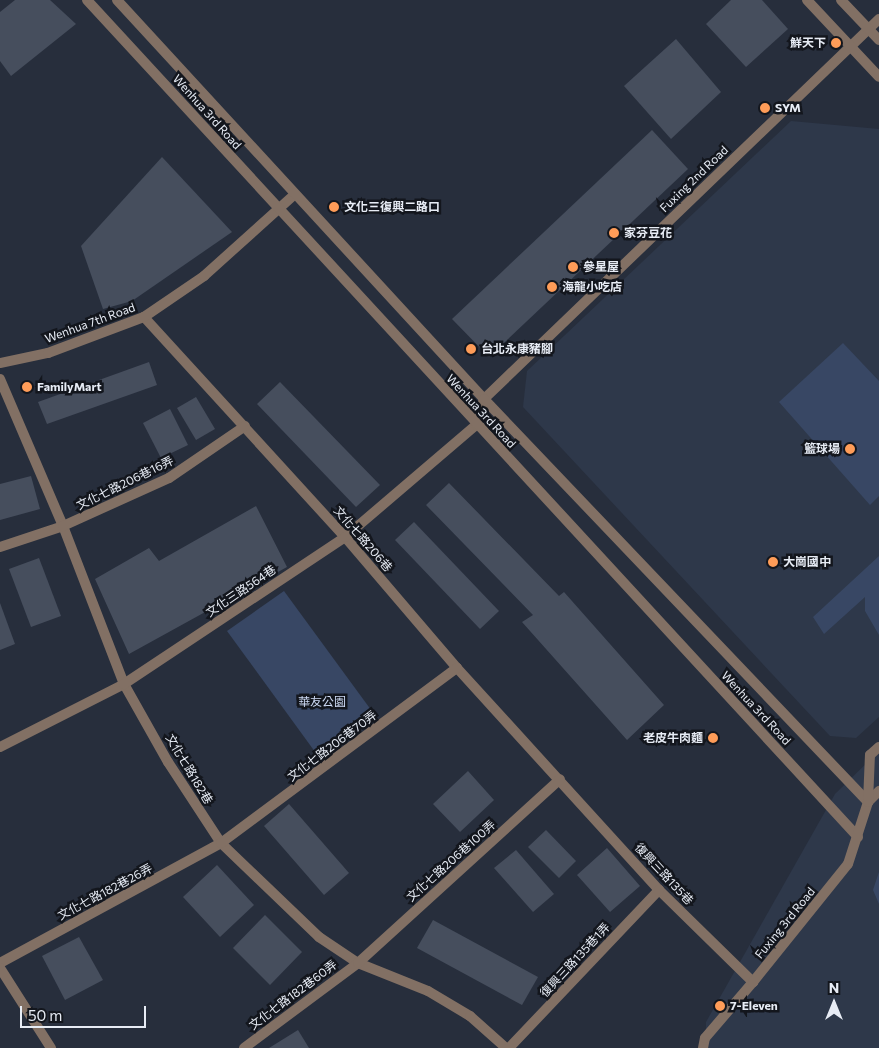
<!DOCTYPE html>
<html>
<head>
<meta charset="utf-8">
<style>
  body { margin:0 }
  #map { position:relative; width:879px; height:1048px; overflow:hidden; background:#272e3c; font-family:Commissioner,"Noto Sans TC",sans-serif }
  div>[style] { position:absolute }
  .built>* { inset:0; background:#2e384a }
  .green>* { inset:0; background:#384764 }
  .building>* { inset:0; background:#464e5d }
  .minor>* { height:10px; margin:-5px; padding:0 5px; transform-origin:5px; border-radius:5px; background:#827064 }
  .tertiary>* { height:10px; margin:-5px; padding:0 5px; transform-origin:5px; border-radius:5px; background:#827064 }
  .dots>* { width:14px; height:14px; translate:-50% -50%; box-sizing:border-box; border:2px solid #13161d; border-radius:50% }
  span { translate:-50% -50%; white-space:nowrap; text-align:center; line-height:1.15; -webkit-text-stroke:5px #13161d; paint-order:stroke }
  .poi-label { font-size:12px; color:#e7ecf5; font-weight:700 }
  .right { translate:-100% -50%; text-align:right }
  .left { translate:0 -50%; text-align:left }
  .street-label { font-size:12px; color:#e7ecf5 }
  .park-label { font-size:12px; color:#cfdcf6 }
  .north { position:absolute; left:809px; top:978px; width:50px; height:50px; -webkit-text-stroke:4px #13161d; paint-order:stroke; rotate:0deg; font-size:14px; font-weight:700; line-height:20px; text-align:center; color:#e7ecf5 }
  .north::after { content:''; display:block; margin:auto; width:18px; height:22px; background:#e7ecf5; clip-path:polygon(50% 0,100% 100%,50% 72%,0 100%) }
  .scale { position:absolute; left:20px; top:1006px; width:126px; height:22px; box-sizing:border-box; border:2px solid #e7ecf5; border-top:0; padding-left:6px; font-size:15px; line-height:18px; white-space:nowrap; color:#e7ecf5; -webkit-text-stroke:4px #13161d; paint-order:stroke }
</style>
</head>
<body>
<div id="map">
  <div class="built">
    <div style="clip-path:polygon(791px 121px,879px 129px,879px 717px,856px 738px,830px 736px,523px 407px,527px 371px)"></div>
    <div style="clip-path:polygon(879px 751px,879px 1048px,706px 1048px,706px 1022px,835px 794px)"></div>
  </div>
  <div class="green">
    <div style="clip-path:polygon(843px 343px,879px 381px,879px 496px,870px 505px,779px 402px)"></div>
    <div style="clip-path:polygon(879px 556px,879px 635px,865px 611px,865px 597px,824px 634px,813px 617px)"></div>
    <div style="clip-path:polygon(284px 591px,374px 714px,318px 756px,227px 631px)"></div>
    <div style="clip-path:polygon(879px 872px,879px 904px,873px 890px)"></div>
  </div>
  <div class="building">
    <div style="clip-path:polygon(15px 0,50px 0,76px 24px,11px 76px,0 61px,0 12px)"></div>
    <div style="clip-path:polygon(731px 0,762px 0,788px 29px,746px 67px,706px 24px)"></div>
    <div style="clip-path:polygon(676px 39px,721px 92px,671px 139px,624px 86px)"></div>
    <div style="clip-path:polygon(652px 130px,688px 169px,489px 357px,452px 319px)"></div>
    <div style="clip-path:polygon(162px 157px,232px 232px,132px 301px,103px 309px,81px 246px)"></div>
    <div style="clip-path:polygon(149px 362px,157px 385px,47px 424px,38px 402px)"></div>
    <div style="clip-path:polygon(280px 382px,380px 485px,356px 507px,257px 404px)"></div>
    <div style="clip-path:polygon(196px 397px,215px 429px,196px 440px,177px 408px)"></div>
    <div style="clip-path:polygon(170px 409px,188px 445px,161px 458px,143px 423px)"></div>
    <div style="clip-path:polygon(31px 476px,40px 509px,0 520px,0 484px)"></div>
    <div style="clip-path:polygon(449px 483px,559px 596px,564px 592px,664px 705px,627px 740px,522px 622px,533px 615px,426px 505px)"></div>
    <div style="clip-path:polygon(256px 506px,287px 567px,129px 654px,95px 579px,149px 548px,159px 561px)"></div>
    <div style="clip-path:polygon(414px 522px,499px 611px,480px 629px,395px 540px)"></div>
    <div style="clip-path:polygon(39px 558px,61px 616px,31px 627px,9px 569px)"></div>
    <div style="clip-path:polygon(0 603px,15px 644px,0 650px)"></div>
    <div style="clip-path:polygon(468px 771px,494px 800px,460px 832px,433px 804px)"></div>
    <div style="clip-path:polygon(289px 804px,349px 873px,324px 895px,264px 826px)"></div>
    <div style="clip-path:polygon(546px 830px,576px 861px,559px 878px,528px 847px)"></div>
    <div style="clip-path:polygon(607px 848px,640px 886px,610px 912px,577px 875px)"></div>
    <div style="clip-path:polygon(516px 850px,554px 894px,533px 912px,494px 868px)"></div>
    <div style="clip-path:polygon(217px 865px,254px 905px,220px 937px,183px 897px)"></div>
    <div style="clip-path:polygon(265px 915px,302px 952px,270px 985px,233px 948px)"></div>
    <div style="clip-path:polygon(433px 920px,538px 977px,522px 1005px,417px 948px)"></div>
    <div style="clip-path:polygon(79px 937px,103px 980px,65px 1000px,42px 956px)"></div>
    <div style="clip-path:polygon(298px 1030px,309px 1048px,269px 1048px)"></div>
  </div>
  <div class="minor">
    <div style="left:144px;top:317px;width:298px;rotate:47.6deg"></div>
    <div style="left:345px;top:537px;width:172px;rotate:49.5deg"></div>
    <div style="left:457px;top:668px;width:300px;rotate:47.7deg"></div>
    <div style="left:659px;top:890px;width:132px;rotate:44.4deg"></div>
    <div style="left:0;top:363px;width:49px;rotate:-11.8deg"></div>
    <div style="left:48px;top:353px;width:103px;rotate:-20.6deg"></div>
    <div style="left:144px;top:317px;width:73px;rotate:-34.3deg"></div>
    <div style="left:204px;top:276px;width:122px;rotate:-42deg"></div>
    <div style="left:0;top:379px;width:160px;rotate:66.8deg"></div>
    <div style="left:63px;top:526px;width:169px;rotate:68.9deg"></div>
    <div style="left:124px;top:684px;width:90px;rotate:60.6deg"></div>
    <div style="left:168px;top:762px;width:97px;rotate:56.8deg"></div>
    <div style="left:221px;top:843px;width:136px;rotate:43.8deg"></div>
    <div style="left:319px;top:937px;width:47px;rotate:33.7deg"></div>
    <div style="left:358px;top:963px;width:75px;rotate:21.8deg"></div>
    <div style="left:428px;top:991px;width:49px;rotate:30.8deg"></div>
    <div style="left:470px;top:1016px;width:48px;rotate:41.6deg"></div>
    <div style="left:0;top:547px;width:66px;rotate:-18.4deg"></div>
    <div style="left:63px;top:526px;width:116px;rotate:-24.4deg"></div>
    <div style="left:169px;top:478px;width:92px;rotate:-34.4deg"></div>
    <div style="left:0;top:747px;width:139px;rotate:-26.9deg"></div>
    <div style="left:124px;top:684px;width:265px;rotate:-33.6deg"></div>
    <div style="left:345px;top:537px;width:172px;rotate:-40.5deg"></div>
    <div style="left:476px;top:425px;width:27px;rotate:-73deg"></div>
    <div style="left:484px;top:399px;width:548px;rotate:-43.89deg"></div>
    <div style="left:0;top:963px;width:251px;rotate:-28.5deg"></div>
    <div style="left:221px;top:843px;width:294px;rotate:-36.6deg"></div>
    <div style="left:0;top:968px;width:95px;rotate:57.5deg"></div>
    <div style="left:244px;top:1048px;width:142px;rotate:-36.7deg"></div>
    <div style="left:358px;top:963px;width:273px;rotate:-42.3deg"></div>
    <div style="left:509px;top:1048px;width:218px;rotate:-46.5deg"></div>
  </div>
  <div class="tertiary">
    <div style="left:87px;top:0;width:1138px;rotate:47.35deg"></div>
    <div style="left:117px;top:0;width:542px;rotate:47.39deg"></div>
    <div style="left:484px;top:399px;width:557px;rotate:46.38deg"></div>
    <div style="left:807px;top:0;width:105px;rotate:46.9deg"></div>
    <div style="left:841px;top:0;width:55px;rotate:46.5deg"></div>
    <div style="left:868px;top:802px;width:16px;rotate:-45deg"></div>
    <div style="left:703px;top:1048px;width:10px;rotate:-79deg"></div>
    <div style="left:705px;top:1038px;width:74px;rotate:-49.4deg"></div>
    <div style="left:753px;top:982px;width:151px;rotate:-51.2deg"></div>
    <div style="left:848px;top:864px;width:65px;rotate:-72.1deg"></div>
    <div style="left:868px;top:802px;width:47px;rotate:-87.6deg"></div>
    <div style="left:870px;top:755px;width:12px;rotate:-42deg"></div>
  </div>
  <div class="dots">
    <div style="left:836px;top:43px;background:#fe9c58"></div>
    <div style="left:765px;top:108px;background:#fe9c58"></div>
    <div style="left:334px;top:207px;background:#fe9c58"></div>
    <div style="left:614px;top:233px;background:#fe9c58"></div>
    <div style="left:573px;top:267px;background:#fe9c58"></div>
    <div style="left:552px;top:287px;background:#fe9c58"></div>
    <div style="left:471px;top:349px;background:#fe9c58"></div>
    <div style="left:27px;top:387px;background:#fe9c58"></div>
    <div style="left:850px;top:449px;background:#fe9c58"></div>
    <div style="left:773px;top:562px;background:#fe9c58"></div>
    <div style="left:713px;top:738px;background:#fe9c58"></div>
    <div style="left:720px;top:1006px;background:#fe9c58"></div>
  </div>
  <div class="poi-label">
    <span class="right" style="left:826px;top:43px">鮮天下</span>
    <span class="left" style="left:775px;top:108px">SYM</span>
    <span class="left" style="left:344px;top:207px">文化三復興二路口</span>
    <span class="left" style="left:624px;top:233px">家芬豆花</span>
    <span class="left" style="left:583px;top:267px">參星屋</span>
    <span class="left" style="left:562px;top:287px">海龍小吃店</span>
    <span class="left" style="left:481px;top:349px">台北永康豬腳</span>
    <span class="left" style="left:37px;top:387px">FamilyMart</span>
    <span class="right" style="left:840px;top:449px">籃球場</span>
    <span class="left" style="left:783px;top:562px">大崗國中</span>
    <span class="right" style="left:703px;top:738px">老皮牛肉麵</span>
    <span class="left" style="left:730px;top:1006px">7-Eleven</span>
  </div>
  <div class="street-label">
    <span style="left:207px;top:112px;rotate:48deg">Wenhua 3rd Road</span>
    <span style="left:694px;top:179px;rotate:-44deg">Fuxing 2nd Road</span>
    <span style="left:90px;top:323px;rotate:-20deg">Wenhua 7th Road</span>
    <span style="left:481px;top:411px;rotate:47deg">Wenhua 3rd Road</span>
    <span style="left:125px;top:483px;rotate:-26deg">文化七路206巷16弄</span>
    <span style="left:363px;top:539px;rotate:49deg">文化七路206巷</span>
    <span style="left:241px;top:591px;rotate:-34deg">文化三路564巷</span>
    <span style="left:756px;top:708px;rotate:47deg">Wenhua 3rd Road</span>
    <span style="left:332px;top:746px;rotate:-37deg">文化七路206巷70弄</span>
    <span style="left:189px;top:769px;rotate:59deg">文化七路182巷</span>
    <span style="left:451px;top:861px;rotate:-42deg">文化七路206巷100弄</span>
    <span style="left:664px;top:874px;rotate:47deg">復興三路135巷</span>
    <span style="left:105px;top:892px;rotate:-28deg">文化七路182巷26弄</span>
    <span style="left:785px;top:923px;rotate:-51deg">Fuxing 3rd Road</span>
    <span style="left:575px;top:960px;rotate:-47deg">復興三路135巷1弄</span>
    <span style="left:293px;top:995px;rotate:-37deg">文化七路182巷60弄</span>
  </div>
  <div class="park-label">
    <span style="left:322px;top:702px">華友公園</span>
  </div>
  <div class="north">N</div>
  <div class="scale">50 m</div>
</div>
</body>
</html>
